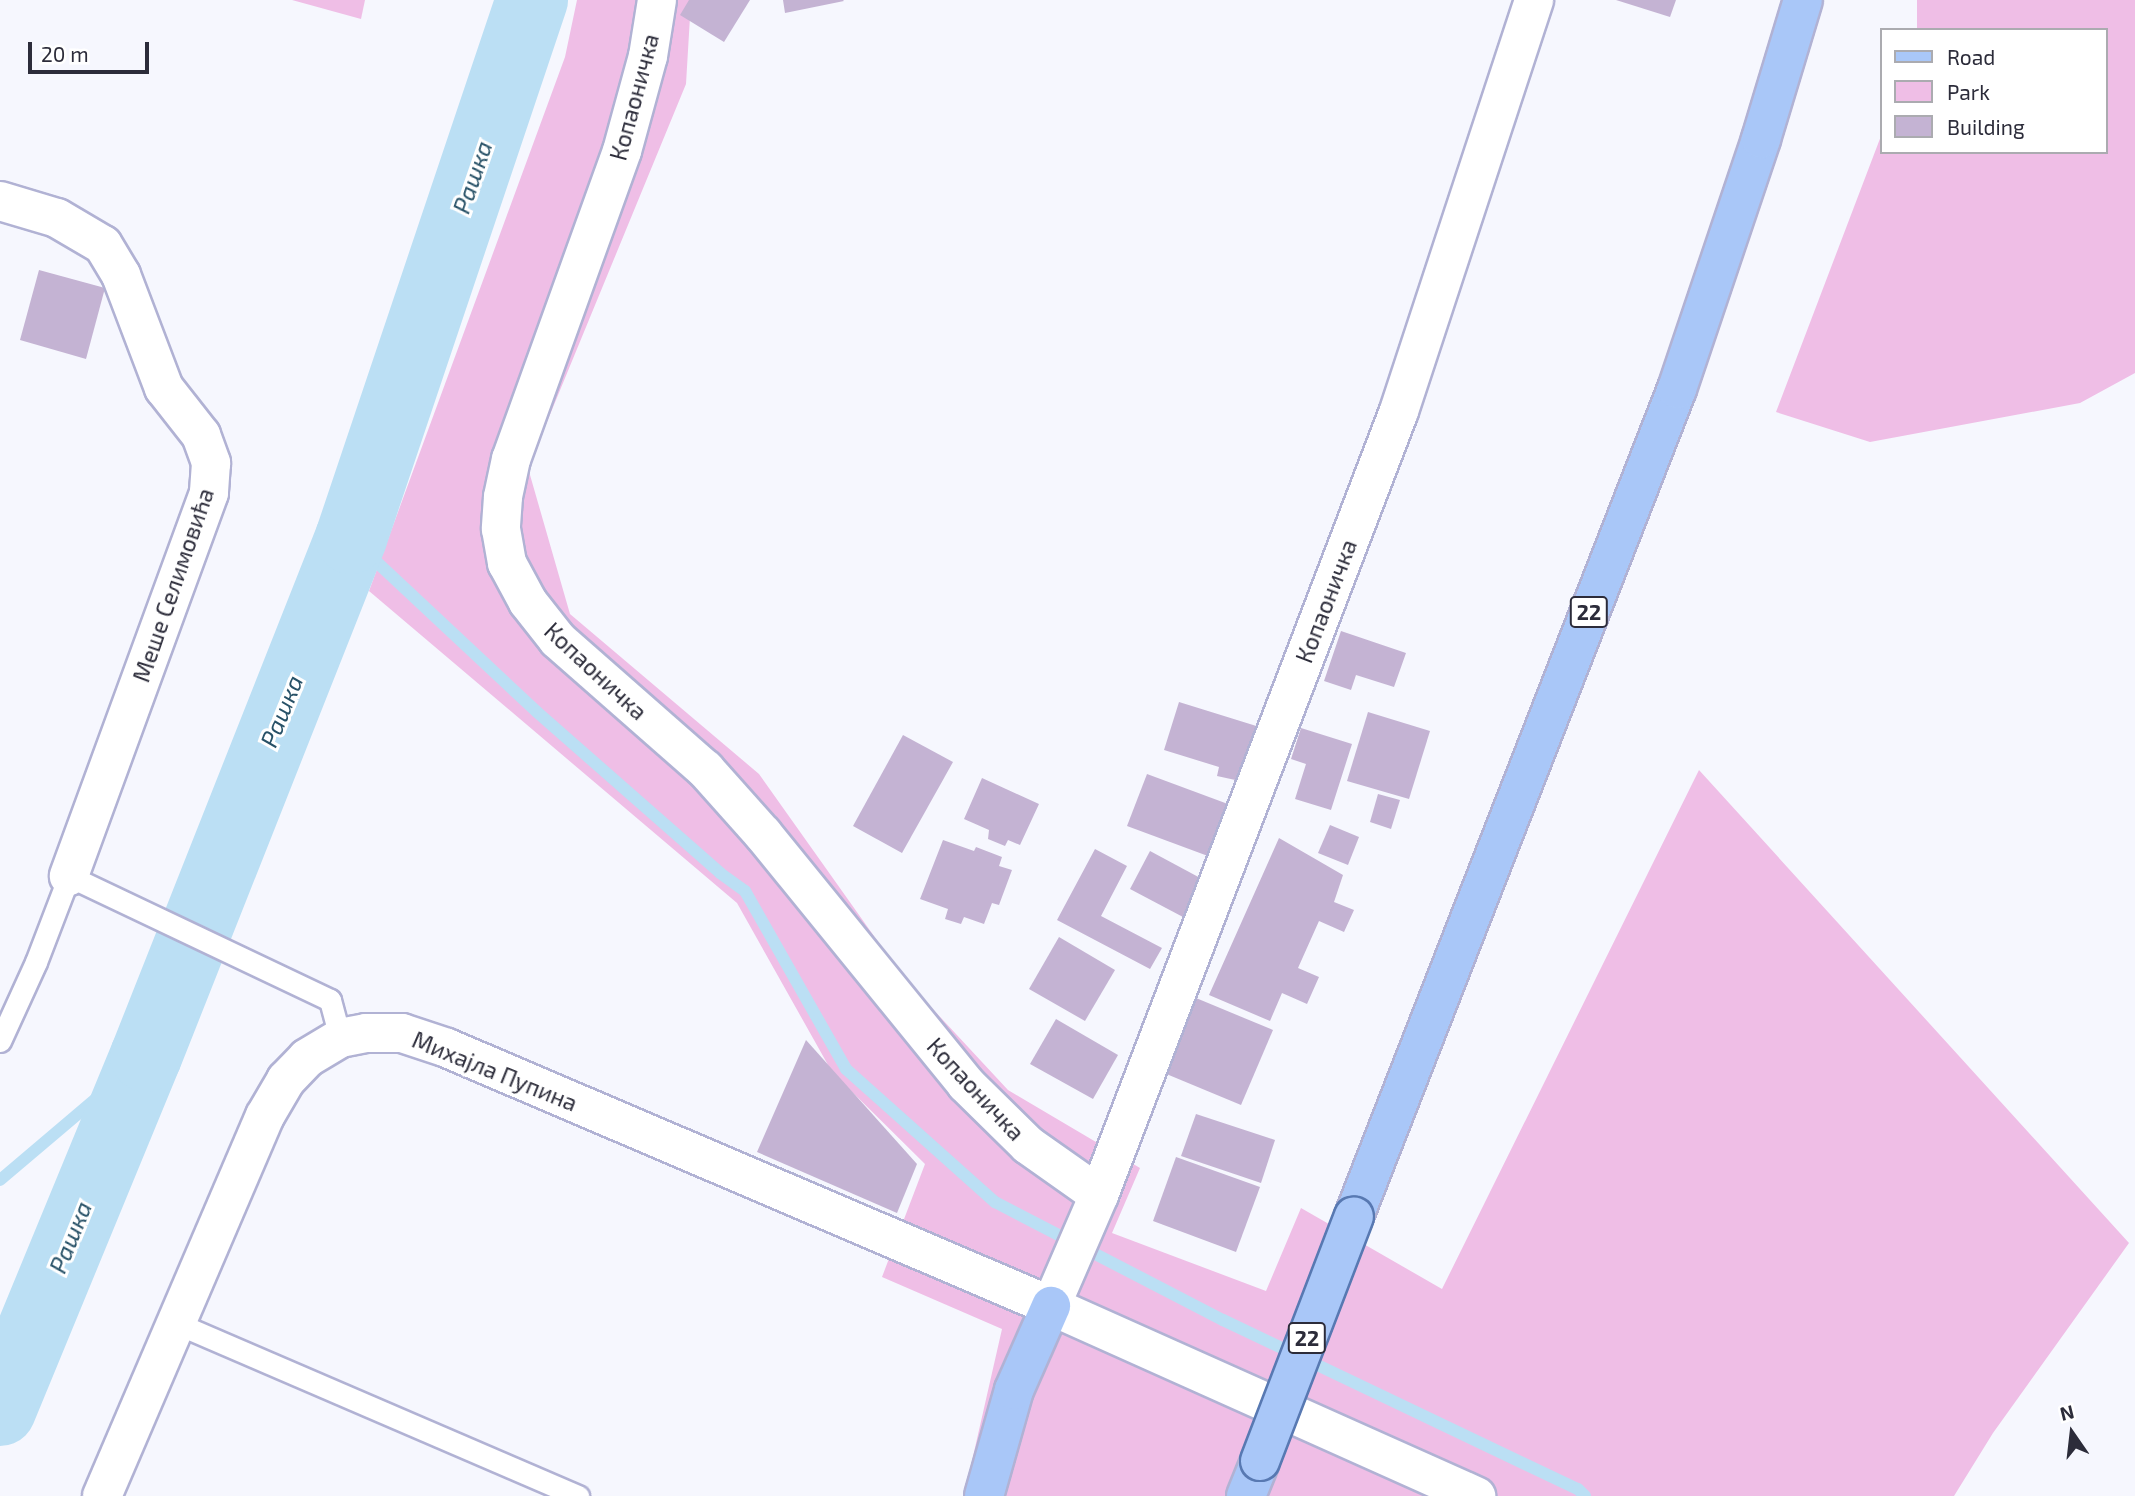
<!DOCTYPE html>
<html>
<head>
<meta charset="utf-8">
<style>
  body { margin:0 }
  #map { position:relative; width:2135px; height:1496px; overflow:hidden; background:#f6f7fe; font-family:"Exo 2",sans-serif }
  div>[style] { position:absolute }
  .green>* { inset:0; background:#efbee6 }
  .stream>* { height:12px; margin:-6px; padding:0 6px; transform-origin:6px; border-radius:6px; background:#bbdff4 }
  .river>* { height:72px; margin:-36px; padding:0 36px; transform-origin:36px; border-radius:36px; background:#bbdff4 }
  .building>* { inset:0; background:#c4b3d3 }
  .roads { filter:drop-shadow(2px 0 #b1b2d4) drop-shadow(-2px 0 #b1b2d4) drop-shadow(0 2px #b1b2d4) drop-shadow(0 -2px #b1b2d4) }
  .service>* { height:21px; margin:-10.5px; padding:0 10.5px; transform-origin:10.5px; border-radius:10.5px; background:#fff }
  .minor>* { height:38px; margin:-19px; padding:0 19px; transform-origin:19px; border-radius:19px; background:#fff }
  .tertiary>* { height:38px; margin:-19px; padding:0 19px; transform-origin:19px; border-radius:19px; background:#fff }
  .primary>* { height:38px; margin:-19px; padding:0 19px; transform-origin:19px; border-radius:19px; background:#a9c7f8 }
  .bridges { filter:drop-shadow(2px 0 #5879b2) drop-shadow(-2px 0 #5879b2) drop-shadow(0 2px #5879b2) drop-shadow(0 -2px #5879b2) }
  .primary-bridge>* { height:38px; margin:-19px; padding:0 19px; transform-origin:19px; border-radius:19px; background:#a9c7f8 }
  span { translate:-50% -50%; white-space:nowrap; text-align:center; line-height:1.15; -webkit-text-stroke:6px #fff; paint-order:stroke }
  .shield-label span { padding:2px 5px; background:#fff; border:2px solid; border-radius:5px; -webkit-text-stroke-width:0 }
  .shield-label { font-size:21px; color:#2c2c3a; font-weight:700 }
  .street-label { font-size:23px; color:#2c2c3a }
  .water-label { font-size:24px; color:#275167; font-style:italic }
  .legend { position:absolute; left:1880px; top:28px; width:228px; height:126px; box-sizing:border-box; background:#fff; border:2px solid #ababb0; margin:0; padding:9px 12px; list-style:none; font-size:21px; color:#2c2c3a }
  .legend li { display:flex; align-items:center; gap:14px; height:35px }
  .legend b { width:35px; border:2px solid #ababb0 }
  .north { position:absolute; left:2037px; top:1398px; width:70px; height:70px; -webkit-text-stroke:5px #fff; paint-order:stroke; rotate:346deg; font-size:19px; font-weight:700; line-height:28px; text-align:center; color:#2c2c3a }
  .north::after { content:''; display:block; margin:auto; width:24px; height:32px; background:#2c2c3a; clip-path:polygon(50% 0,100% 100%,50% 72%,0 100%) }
  .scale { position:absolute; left:28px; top:42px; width:121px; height:32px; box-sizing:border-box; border:4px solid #2c2c3a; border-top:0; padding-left:9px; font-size:21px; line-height:24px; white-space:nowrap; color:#2c2c3a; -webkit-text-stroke:5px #fff; paint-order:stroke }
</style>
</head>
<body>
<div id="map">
  <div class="green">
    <div style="clip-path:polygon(292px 0,365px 0,361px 19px)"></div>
    <div style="clip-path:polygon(577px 0,691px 0,686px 84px,528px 468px,570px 614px,759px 774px,903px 977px,1008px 1090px,1140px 1168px,1112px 1233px,1266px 1291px,1301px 1208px,1442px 1289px,1699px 770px,2129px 1243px,1993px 1433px,1954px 1496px,964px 1496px,1002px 1329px,882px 1277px,925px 1164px,832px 1072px,737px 903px,369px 591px,565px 57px)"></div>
    <div style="clip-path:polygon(1917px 0,2135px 0,2135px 373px,2080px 403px,1870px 442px,1776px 412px,1881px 136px,1881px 152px,2105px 152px,2105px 30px,1917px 30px)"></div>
  </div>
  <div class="stream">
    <div style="left:351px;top:538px;width:255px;rotate:43.1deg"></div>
    <div style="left:537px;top:712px;width:244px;rotate:41.3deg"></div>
    <div style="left:720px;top:873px;width:31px;rotate:36deg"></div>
    <div style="left:745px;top:891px;width:205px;rotate:60.4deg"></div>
    <div style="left:846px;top:1069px;width:200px;rotate:41.8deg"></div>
    <div style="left:995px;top:1202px;width:257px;rotate:27.4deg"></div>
    <div style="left:1223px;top:1320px;width:393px;rotate:25.5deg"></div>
    <div style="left:1578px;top:1489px;width:10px;rotate:45deg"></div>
    <div style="left:0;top:1180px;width:192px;rotate:-40.3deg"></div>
  </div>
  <div class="river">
    <div style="left:0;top:1410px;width:383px;rotate:-67.6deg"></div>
    <div style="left:146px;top:1056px;width:557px;rotate:-68.41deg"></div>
    <div style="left:351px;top:538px;width:568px;rotate:-71.41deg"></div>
  </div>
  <div class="building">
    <div style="clip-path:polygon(689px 0,750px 0,724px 42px,680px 15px)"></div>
    <div style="clip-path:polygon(783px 0,843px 0,844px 1px,785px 13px)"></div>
    <div style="clip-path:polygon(1616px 0,1676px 0,1670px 17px)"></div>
    <div style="clip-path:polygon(39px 270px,105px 288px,86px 359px,20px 340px)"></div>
    <div style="clip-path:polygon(1341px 631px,1406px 653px,1394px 687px,1356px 675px,1351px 690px,1324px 681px)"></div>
    <div style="clip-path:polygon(1179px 702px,1266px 729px,1249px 783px,1217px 776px,1219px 767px,1164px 750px)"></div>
    <div style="clip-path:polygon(1368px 712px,1430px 731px,1409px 799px,1347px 781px)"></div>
    <div style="clip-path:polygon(1301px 728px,1352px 744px,1331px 810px,1295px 799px,1306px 764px,1291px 759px)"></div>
    <div style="clip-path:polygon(903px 735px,953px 762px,902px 853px,853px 826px)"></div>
    <div style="clip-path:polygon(1147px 774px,1236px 807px,1216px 859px,1127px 826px)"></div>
    <div style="clip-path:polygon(982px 778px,1039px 804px,1020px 845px,1008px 840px,1005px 846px,988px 839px,989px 830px,964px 819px)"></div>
    <div style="clip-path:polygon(1378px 794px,1400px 800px,1391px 829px,1370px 822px)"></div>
    <div style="clip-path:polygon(1330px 825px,1359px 837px,1348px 865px,1318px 853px)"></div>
    <div style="clip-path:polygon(1279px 838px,1343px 875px,1334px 902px,1354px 910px,1344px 932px,1319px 921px,1298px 968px,1319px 977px,1307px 1004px,1282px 993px,1270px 1021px,1209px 995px)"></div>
    <div style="clip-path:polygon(943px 840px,974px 851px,976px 847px,1002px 857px,999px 866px,1012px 870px,999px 905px,992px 903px,984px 924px,964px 917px,961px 924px,945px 919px,948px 909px,920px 899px)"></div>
    <div style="clip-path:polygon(1095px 849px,1127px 866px,1101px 916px,1162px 948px,1150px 969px,1057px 920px)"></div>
    <div style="clip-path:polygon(1150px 851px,1204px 880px,1183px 917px,1130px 889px)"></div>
    <div style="clip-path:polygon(1059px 937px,1115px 970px,1085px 1021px,1029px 989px)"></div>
    <div style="clip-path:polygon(1196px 998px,1273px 1030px,1241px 1105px,1164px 1073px)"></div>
    <div style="clip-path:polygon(1056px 1019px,1118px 1055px,1093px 1099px,1030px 1064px)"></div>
    <div style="clip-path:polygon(806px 1040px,917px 1164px,897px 1213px,757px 1152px)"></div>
    <div style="clip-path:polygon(1196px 1114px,1275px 1140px,1261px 1183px,1181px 1156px)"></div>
    <div style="clip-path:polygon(1176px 1157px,1260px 1187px,1236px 1252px,1153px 1221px)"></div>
  </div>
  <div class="roads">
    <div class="service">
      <div style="left:0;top:1041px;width:87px;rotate:-65.5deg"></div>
      <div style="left:36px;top:962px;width:92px;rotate:-69deg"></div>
      <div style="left:69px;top:876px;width:289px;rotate:25.4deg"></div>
      <div style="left:330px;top:1000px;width:39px;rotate:75deg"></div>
      <div style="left:176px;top:1323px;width:438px;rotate:23.3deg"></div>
    </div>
    <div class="minor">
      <div style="left:657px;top:0;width:57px;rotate:99.1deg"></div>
      <div style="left:648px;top:56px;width:98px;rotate:105.3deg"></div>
      <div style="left:622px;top:151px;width:327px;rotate:109.8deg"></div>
      <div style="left:511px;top:459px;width:39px;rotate:102deg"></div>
      <div style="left:503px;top:497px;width:32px;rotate:94deg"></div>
      <div style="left:501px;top:529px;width:35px;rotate:80deg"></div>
      <div style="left:507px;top:563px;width:44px;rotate:61.7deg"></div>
      <div style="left:528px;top:602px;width:48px;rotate:51.7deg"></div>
      <div style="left:558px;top:640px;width:196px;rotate:41.3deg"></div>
      <div style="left:705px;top:769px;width:87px;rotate:48.3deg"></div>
      <div style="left:763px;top:834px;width:322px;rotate:50.9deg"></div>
      <div style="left:966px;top:1084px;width:87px;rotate:44.5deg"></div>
      <div style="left:1028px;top:1145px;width:87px;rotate:35.2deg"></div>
      <div style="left:1099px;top:1195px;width:121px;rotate:113.4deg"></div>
      <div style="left:0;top:201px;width:59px;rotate:16.6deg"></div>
      <div style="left:57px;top:218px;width:53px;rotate:30.4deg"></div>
      <div style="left:103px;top:245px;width:35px;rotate:59deg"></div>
      <div style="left:121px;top:275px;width:121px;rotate:69.2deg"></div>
      <div style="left:164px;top:388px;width:60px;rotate:51.8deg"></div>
      <div style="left:201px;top:435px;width:30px;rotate:70deg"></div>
      <div style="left:211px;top:463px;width:30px;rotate:94deg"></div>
      <div style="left:209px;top:493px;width:408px;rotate:110.1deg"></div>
      <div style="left:1099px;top:1195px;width:839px;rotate:-69.06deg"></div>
      <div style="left:1399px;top:411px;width:433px;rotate:-71.8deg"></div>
    </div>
    <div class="tertiary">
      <div style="left:102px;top:1496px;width:413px;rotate:-66.8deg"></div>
      <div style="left:265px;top:1116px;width:42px;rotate:-59.7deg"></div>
      <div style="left:286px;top:1080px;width:30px;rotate:-46deg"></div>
      <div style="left:307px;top:1058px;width:39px;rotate:-31deg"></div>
      <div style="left:340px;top:1038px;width:26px;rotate:-11deg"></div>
      <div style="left:366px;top:1033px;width:36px"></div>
      <div style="left:402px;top:1033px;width:47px;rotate:18.4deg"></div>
      <div style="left:447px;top:1048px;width:657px;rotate:23.13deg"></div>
      <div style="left:1051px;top:1306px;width:466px;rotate:24.1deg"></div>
    </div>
    <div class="primary">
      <div style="left:1354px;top:1216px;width:888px;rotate:-68.67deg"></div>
      <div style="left:1677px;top:389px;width:264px;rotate:-71.4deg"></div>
      <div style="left:1761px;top:139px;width:145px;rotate:-73.2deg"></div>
      <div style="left:984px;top:1496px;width:110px;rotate:-74.2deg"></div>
      <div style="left:1014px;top:1390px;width:92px;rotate:-66.2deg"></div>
      <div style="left:1246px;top:1496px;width:38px;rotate:-68deg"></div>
    </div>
  </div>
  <div class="bridges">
    <div class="primary-bridge">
      <div style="left:1260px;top:1461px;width:262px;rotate:-69deg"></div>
    </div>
  </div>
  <div class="shield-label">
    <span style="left:1589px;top:612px">22</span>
    <span style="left:1307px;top:1338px">22</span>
  </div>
  <div class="street-label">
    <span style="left:634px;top:97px;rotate:-75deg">Копаоничка</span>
    <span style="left:173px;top:585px;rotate:-71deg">Меше Селимовића</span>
    <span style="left:1326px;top:601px;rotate:-69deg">Копаоничка</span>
    <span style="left:596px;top:671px;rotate:43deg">Копаоничка</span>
    <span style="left:495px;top:1071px;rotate:22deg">Михајла Пупина</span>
    <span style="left:976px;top:1089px;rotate:47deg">Копаоничка</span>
  </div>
  <div class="water-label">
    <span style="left:472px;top:177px;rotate:-71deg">Рашка</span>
    <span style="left:281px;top:711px;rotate:-68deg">Рашка</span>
    <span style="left:70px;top:1237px;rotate:-68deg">Рашка</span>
  </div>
  <ul class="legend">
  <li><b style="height:9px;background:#a9c7f8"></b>Road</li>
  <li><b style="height:19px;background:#efbee6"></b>Park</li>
  <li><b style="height:19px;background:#c4b3d3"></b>Building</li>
  </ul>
  <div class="north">N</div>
  <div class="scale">20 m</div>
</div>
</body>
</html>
